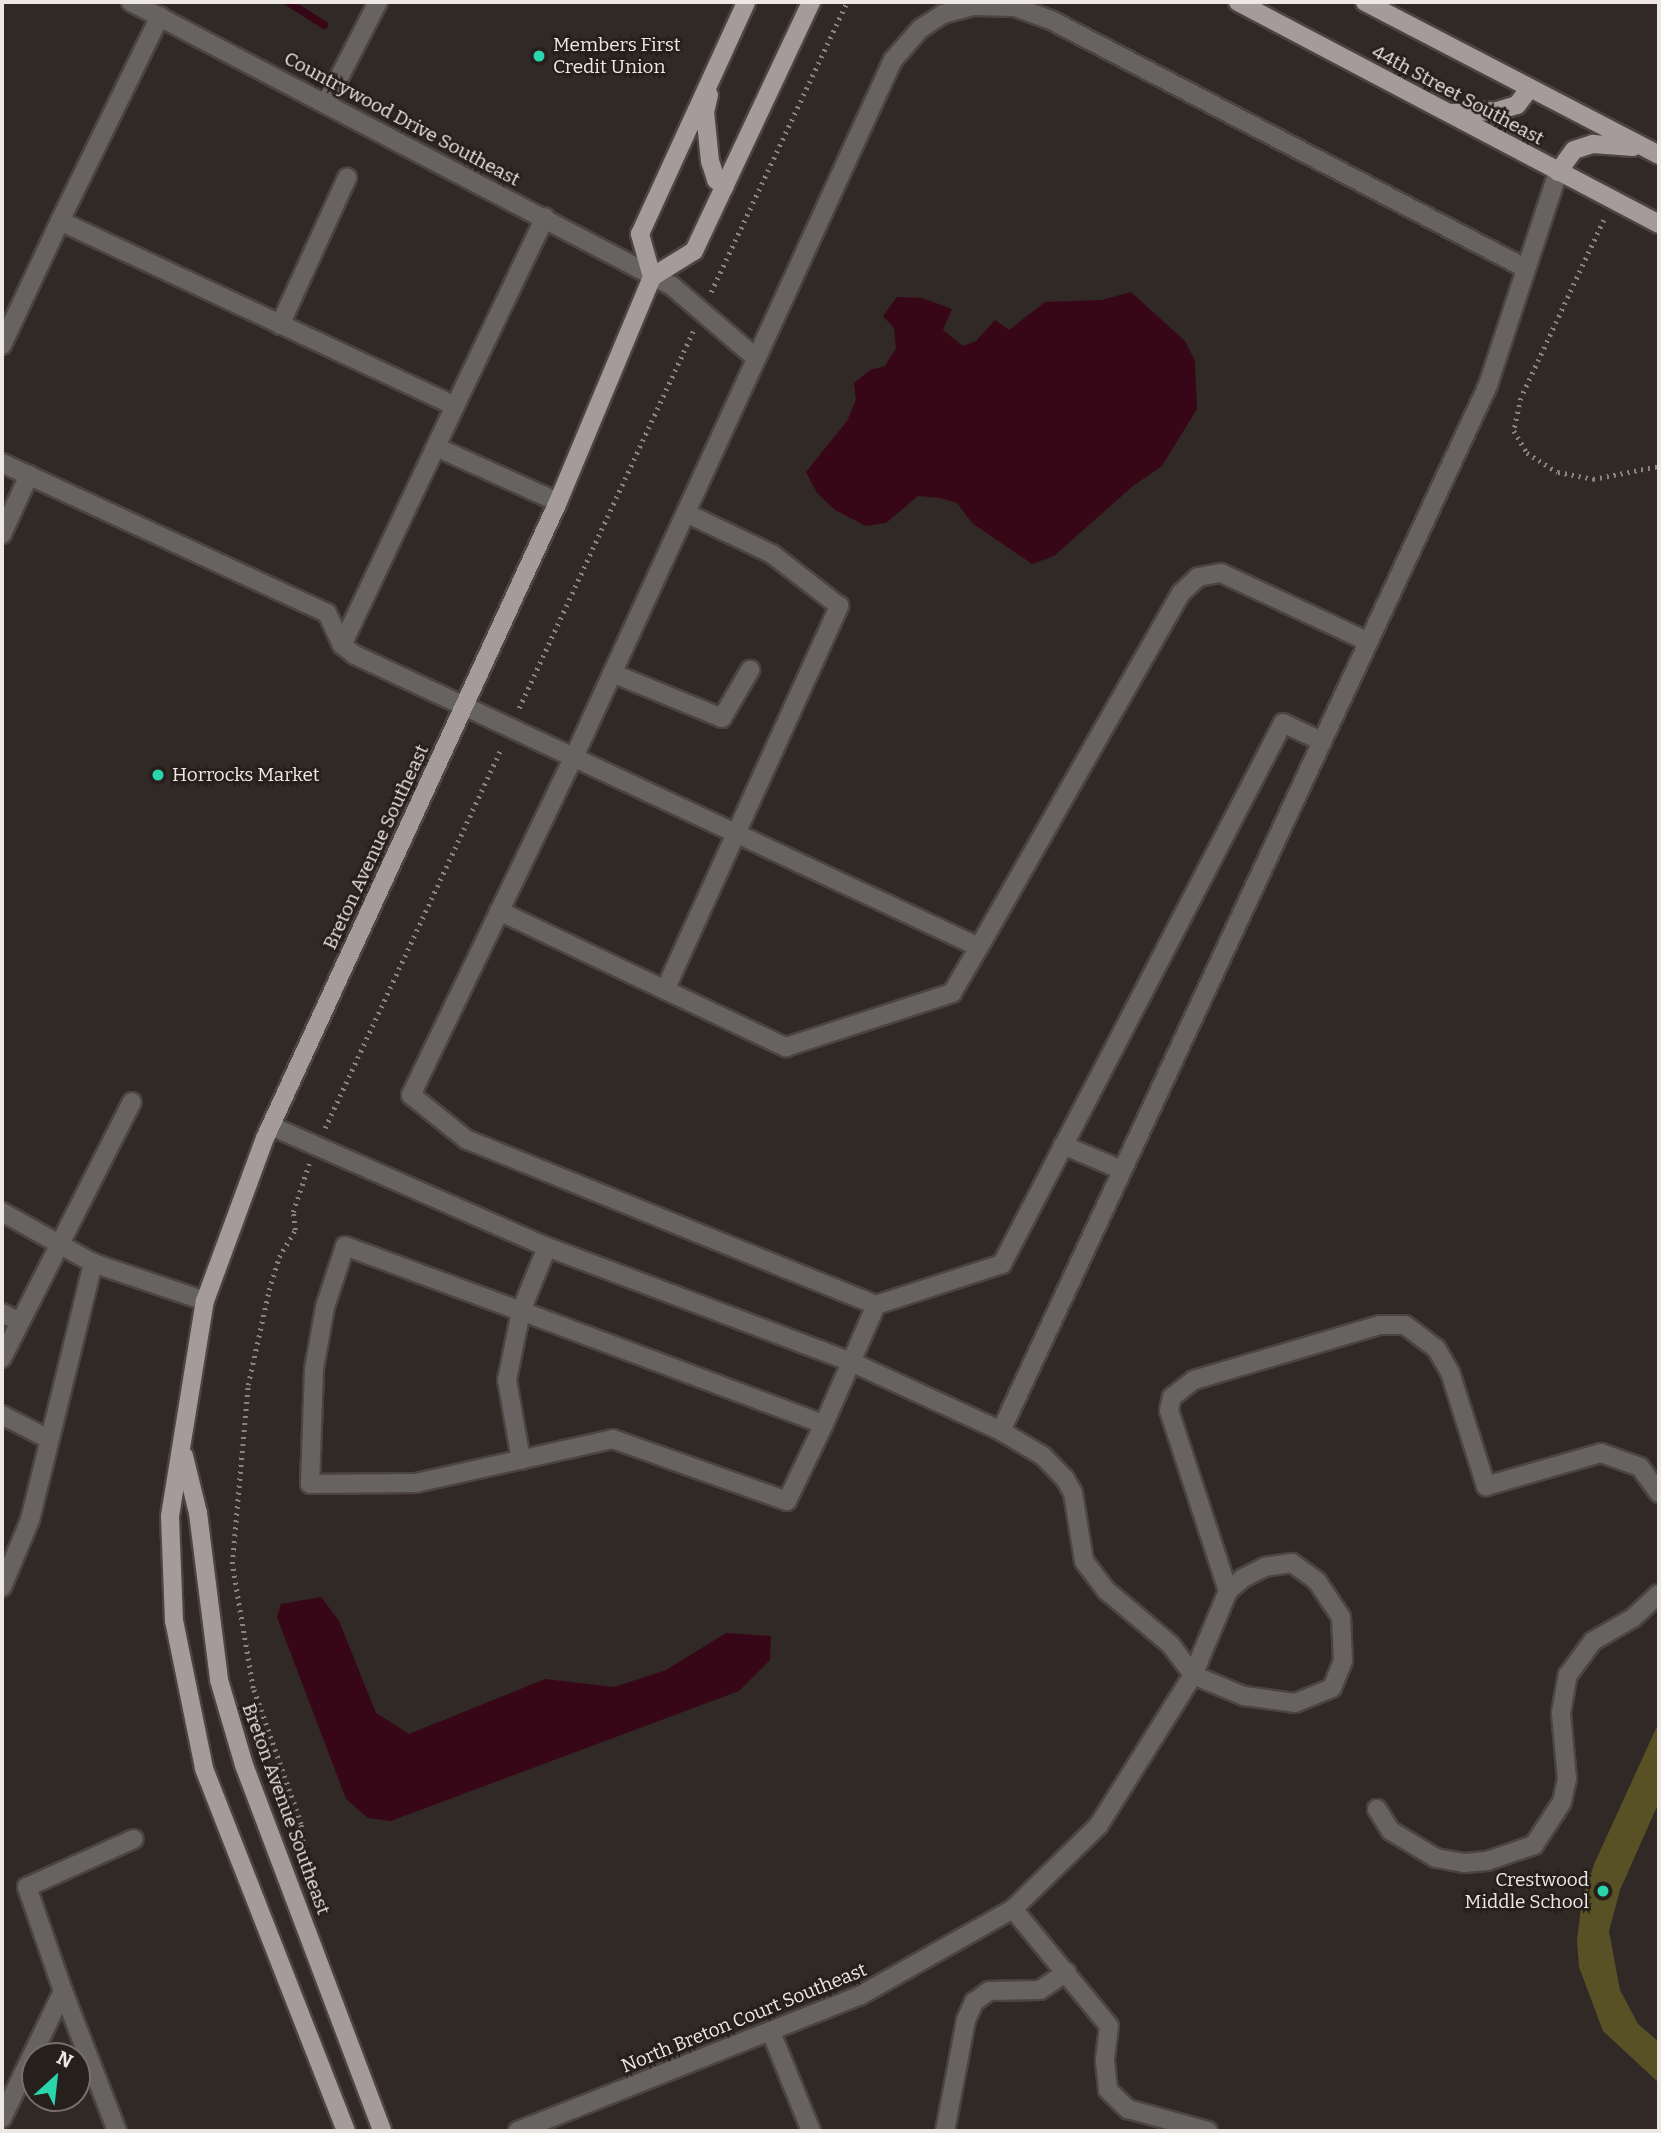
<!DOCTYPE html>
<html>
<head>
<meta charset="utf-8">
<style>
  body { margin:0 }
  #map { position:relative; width:1661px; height:2133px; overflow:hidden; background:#312925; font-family:Bitter,serif }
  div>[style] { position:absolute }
  .green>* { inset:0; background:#585125 }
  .water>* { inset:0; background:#370717 }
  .stream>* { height:8px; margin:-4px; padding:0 4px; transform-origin:4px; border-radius:4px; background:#370717 }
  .path>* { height:4.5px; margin-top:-2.25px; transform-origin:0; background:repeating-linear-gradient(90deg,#8a837f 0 2px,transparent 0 7px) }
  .roads { filter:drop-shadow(2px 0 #4b4440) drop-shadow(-2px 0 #4b4440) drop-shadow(0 2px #4b4440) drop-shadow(0 -2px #4b4440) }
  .minor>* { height:18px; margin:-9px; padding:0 9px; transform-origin:9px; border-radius:9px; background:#686363 }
  .major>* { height:18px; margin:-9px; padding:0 9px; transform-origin:9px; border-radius:9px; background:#a59b9a }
  .dots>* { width:19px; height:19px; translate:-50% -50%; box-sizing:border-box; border:4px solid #271f1b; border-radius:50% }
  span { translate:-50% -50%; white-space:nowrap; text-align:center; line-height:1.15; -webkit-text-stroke:5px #271f1b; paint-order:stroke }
  .poi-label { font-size:19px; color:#eee8e5 }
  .left { translate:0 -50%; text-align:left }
  .right { translate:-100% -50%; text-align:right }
  .street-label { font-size:19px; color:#eee8e5 }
  .frame { position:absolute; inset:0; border:4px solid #eee8e5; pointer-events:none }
  .north { position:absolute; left:21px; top:2042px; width:70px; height:70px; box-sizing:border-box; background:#271f1b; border:2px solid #776f6c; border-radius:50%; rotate:27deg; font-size:19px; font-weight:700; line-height:28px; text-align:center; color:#eee8e5 }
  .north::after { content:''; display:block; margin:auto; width:24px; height:32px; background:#2bd5ac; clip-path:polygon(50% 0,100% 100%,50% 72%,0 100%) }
</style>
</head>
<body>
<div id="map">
  <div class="green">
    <div style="clip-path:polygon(1659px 1722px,1659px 1802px,1620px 1890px,1609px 1931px,1620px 1990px,1638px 2024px,1659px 2042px,1659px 2083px,1603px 2031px,1579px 1967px,1577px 1940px,1582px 1899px,1595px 1862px)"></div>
  </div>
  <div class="water">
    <div style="clip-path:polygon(1131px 292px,1185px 341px,1195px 361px,1197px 409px,1162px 466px,1133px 486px,1054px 556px,1032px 564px,972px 523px,957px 503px,940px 498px,918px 496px,886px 523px,866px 526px,835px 510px,817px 493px,806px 472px,847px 421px,856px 400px,854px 383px,870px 370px,885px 366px,896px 348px,894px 328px,883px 316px,897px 297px,922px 298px,952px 309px,943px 330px,963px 346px,976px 341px,995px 320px,1009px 330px,1045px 302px,1102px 300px)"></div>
    <div style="clip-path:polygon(321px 1597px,339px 1621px,376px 1713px,409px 1734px,545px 1679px,614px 1687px,666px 1670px,726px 1633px,771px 1636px,770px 1660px,739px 1691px,391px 1821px,368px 1818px,346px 1799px,277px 1617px,281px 1604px)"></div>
  </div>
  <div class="stream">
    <div style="left:288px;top:2px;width:43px;rotate:32.6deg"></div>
  </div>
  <div class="path">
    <div style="left:1604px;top:220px;width:196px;rotate:115deg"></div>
    <div style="left:1521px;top:398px;width:34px;rotate:102deg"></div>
    <div style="left:1514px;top:431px;width:26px;rotate:59deg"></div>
    <div style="left:1527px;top:453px;width:36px;rotate:32deg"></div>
    <div style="left:1558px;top:472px;width:36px;rotate:11deg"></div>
    <div style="left:1593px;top:479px;width:67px;rotate:-11.1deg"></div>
    <div style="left:711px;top:292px;width:320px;rotate:-64.9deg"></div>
    <div style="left:519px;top:708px;width:415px;rotate:-65.2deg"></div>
    <div style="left:325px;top:1128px;width:419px;rotate:-65.1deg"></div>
    <div style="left:304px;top:1855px;width:31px;rotate:-96deg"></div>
    <div style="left:301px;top:1824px;width:144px;rotate:-109.4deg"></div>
    <div style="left:253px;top:1688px;width:126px;rotate:-99.6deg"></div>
    <div style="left:232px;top:1564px;width:180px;rotate:-84.9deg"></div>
    <div style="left:248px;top:1385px;width:97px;rotate:-77.5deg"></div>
    <div style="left:269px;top:1290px;width:34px;rotate:-73deg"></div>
    <div style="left:279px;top:1257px;width:31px;rotate:-59deg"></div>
    <div style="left:295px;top:1230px;width:18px;rotate:-96deg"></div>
    <div style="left:293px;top:1212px;width:51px;rotate:-71.6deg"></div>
  </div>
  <div class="roads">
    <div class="minor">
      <div style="left:131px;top:2px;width:611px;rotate:27.7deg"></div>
      <div style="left:672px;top:286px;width:111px;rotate:40.6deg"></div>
      <div style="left:326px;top:103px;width:114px;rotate:-62.8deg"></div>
      <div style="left:60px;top:221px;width:228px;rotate:-64deg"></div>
      <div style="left:280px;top:325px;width:162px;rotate:-65.5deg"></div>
      <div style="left:2px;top:345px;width:137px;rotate:-64.9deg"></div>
      <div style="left:60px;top:221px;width:436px;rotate:25.1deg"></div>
      <div style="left:455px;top:406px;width:264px;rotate:115.3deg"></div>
      <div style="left:455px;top:406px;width:209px;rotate:-64.5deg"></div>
      <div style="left:436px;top:447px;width:134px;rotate:24.3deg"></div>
      <div style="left:2px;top:463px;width:358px;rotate:24.8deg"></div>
      <div style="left:327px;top:613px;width:35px;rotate:65deg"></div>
      <div style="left:342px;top:645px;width:16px;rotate:38deg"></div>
      <div style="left:355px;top:655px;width:689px;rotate:25.08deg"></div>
      <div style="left:979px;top:947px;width:408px;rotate:-60.3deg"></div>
      <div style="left:1181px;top:593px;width:23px;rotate:-43deg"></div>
      <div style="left:1198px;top:577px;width:23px;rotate:-10deg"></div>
      <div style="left:1221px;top:573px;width:161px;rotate:25deg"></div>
      <div style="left:2px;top:534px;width:65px;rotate:-65.4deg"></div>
      <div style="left:612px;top:673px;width:119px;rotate:22.2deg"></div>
      <div style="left:722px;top:718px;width:56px;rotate:-59.7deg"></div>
      <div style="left:1321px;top:741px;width:42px;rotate:-154.7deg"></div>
      <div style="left:1283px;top:723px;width:610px;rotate:117.45deg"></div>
      <div style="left:1002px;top:1264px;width:133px;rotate:162deg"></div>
      <div style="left:876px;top:1305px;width:441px;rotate:-158deg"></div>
      <div style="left:467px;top:1140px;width:72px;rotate:-141.2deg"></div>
      <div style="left:411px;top:1095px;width:375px;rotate:-64.3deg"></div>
      <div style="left:574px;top:757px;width:767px;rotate:-65.41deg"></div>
      <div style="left:893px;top:60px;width:41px;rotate:-48.9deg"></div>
      <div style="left:920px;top:29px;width:27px;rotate:-33deg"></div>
      <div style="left:943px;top:14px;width:31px;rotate:-15deg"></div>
      <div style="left:973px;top:6px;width:42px;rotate:1.4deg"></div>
      <div style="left:1015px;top:7px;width:38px;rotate:20deg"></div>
      <div style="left:1051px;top:20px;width:535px;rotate:27.62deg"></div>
      <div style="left:499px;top:911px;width:318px;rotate:25.4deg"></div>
      <div style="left:786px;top:1047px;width:175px;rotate:-18deg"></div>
      <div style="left:952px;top:993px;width:53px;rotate:-59.6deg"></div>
      <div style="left:665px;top:990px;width:422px;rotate:-65.6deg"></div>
      <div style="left:839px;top:606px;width:85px;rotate:-142.2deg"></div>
      <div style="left:772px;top:554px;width:95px;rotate:-154.5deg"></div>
      <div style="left:271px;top:1126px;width:301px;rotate:23.7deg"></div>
      <div style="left:547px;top:1247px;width:323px;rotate:20.7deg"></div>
      <div style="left:849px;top:1361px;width:167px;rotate:24.7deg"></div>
      <div style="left:1001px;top:1431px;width:49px;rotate:30.8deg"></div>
      <div style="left:1043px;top:1456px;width:32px;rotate:46deg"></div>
      <div style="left:1065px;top:1479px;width:16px;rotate:60deg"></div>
      <div style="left:1073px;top:1493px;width:69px;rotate:80.8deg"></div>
      <div style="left:1084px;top:1561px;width:38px;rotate:53deg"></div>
      <div style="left:1107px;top:1591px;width:82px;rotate:40.1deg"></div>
      <div style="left:1170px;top:1644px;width:39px;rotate:53deg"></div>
      <div style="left:1193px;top:1675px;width:55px;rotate:22.4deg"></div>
      <div style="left:1244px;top:1696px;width:51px;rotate:7.8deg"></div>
      <div style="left:1295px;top:1703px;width:40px;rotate:-22deg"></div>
      <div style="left:1332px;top:1688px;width:29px;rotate:-68deg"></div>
      <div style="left:1343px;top:1661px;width:44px;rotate:-92.6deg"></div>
      <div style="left:1341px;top:1617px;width:43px;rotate:-123.7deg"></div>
      <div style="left:1317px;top:1581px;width:31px;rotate:-144deg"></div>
      <div style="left:1292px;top:1563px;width:27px;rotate:172deg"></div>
      <div style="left:1265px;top:1567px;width:25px;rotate:153deg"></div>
      <div style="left:1243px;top:1578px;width:20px;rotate:139deg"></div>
      <div style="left:1228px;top:1591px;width:91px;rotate:112.6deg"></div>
      <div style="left:1193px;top:1675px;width:177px;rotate:122.1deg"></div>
      <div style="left:1099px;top:1825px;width:120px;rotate:135.7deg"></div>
      <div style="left:1013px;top:1909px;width:175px;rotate:150.5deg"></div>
      <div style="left:861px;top:1995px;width:369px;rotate:158.4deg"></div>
      <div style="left:1063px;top:1145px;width:64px;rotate:23deg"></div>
      <div style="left:2px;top:1212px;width:104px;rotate:29.3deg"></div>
      <div style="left:345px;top:1246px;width:188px;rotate:20.3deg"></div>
      <div style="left:521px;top:1311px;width:323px;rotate:20.5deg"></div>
      <div style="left:824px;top:1424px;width:85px;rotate:115.7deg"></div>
      <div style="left:787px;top:1501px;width:185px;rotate:-160.4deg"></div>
      <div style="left:613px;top:1439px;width:202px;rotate:167.4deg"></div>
      <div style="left:416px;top:1483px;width:106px;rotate:179.5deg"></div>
      <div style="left:310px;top:1484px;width:115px;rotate:-88deg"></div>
      <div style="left:314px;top:1369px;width:63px;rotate:-79.9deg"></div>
      <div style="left:325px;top:1307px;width:64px;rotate:-71.8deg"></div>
      <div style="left:2px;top:1313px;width:20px;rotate:27deg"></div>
      <div style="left:2px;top:1358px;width:287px;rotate:-63.1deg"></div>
      <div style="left:2px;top:1415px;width:53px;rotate:27.1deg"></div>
      <div style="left:824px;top:1424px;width:130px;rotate:-66.4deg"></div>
      <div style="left:1001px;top:1431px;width:1154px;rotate:-65.03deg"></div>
      <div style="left:1488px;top:385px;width:224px;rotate:-71.8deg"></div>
      <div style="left:521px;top:1460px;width:81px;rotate:-99.9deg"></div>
      <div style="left:507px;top:1380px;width:70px;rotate:-78.5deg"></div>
      <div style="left:521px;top:1311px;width:69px;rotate:-67.9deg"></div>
      <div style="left:2px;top:1587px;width:73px;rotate:-67.3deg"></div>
      <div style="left:30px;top:1520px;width:265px;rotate:-76.2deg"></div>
      <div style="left:93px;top:1263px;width:118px;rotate:18.7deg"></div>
      <div style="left:1228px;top:1591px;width:190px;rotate:-108.1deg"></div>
      <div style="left:1169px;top:1410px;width:13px;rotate:-77deg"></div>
      <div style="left:1172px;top:1397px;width:28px;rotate:-38deg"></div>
      <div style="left:1194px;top:1380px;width:194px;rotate:-16.5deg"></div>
      <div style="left:1380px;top:1325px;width:25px"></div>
      <div style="left:1405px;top:1325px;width:39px;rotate:37deg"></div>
      <div style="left:1436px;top:1348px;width:28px;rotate:60deg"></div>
      <div style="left:1450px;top:1372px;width:120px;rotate:72.5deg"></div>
      <div style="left:1486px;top:1486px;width:120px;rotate:-16deg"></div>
      <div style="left:1601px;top:1453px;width:41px;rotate:19.7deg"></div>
      <div style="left:1640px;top:1467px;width:32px;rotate:54deg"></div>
      <div style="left:1377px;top:1809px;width:26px;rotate:58deg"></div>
      <div style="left:1391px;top:1831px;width:52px;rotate:31deg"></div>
      <div style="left:1436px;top:1858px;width:28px;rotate:10deg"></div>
      <div style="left:1464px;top:1863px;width:23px;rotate:-5deg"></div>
      <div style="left:1487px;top:1861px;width:50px;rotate:-18.8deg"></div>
      <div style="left:1534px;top:1845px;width:51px;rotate:-56.9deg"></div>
      <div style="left:1562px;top:1802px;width:24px;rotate:-78deg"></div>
      <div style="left:1567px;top:1779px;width:66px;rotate:-95.2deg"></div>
      <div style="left:1561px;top:1713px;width:39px;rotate:-80deg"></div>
      <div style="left:1568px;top:1675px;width:42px;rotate:-53.7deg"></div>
      <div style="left:1593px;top:1641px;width:46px;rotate:-29.9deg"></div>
      <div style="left:1633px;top:1618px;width:35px;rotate:-43deg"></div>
      <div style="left:1013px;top:1909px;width:151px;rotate:50.6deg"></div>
      <div style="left:1109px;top:2026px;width:35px;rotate:97deg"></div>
      <div style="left:1105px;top:2061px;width:29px;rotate:84deg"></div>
      <div style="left:1108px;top:2090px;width:28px;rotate:44deg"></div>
      <div style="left:1128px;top:2109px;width:83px;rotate:15.4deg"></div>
      <div style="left:63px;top:1991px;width:110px;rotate:-109.1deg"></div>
      <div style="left:27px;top:1887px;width:117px;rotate:-24.2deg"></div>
      <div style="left:771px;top:2032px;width:107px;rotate:68deg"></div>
      <div style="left:2px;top:2118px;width:141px;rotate:-64.3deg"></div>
      <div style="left:63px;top:1991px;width:150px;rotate:68.9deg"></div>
      <div style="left:945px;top:2131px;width:113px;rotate:-79.3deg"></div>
      <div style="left:966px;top:2020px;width:20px;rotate:-66deg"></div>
      <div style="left:974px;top:2002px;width:19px;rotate:-36deg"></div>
      <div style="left:989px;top:1991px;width:51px;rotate:-1.1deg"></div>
      <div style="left:1040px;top:1990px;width:32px;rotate:-34deg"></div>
    </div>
    <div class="major">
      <div style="left:1238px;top:2px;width:476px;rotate:27.8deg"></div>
      <div style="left:1365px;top:2px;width:331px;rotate:27.5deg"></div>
      <div style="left:709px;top:95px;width:17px;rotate:103deg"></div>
      <div style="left:705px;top:112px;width:49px;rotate:84.2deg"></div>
      <div style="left:710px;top:161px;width:20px;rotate:72deg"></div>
      <div style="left:716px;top:180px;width:11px;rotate:38deg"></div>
      <div style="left:1450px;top:113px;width:47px;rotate:-2.4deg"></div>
      <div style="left:1497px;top:111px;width:21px;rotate:-17deg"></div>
      <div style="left:1517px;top:105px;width:21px;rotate:-53deg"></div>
      <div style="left:1558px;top:172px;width:27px;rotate:-54deg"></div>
      <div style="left:1574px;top:150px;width:20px;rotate:-18deg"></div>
      <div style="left:1593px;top:144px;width:40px;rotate:4.3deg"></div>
      <div style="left:652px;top:277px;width:45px;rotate:-105.6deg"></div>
      <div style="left:640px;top:234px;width:255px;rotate:-65.4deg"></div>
      <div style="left:184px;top:1456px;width:59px;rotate:76.2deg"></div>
      <div style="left:198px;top:1513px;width:168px;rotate:82.8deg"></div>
      <div style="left:219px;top:1680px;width:89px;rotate:73.6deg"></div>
      <div style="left:244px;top:1765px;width:391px;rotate:69.3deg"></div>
      <div style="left:346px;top:2131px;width:390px;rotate:-111.4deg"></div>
      <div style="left:204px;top:1768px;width:150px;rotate:-101.5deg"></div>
      <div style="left:174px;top:1621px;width:105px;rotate:-92.2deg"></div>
      <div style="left:170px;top:1516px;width:218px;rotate:-80.8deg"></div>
      <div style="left:205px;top:1301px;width:174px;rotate:-69.8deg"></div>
      <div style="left:265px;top:1138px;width:700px;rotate:-65.26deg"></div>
      <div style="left:558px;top:502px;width:244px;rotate:-67.3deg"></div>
      <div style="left:652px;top:277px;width:49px;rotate:-31.8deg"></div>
      <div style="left:694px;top:251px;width:275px;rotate:-64.8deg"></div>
    </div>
  </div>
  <div class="dots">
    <div style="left:539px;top:56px;background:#2bd5ac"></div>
    <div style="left:158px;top:775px;background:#2bd5ac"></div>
    <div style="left:1603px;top:1891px;background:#2bd5ac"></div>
  </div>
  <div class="poi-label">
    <span class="left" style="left:553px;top:56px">Members First<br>Credit Union</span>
    <span class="left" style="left:172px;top:775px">Horrocks Market</span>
    <span class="right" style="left:1589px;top:1891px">Crestwood<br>Middle School</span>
  </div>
  <div class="street-label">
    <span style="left:1458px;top:95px;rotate:28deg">44th Street Southeast</span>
    <span style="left:402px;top:119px;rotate:28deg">Countrywood Drive Southeast</span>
    <span style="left:376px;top:847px;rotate:-65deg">Breton Avenue Southeast</span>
    <span style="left:286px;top:1809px;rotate:70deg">Breton Avenue Southeast</span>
    <span style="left:744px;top:2018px;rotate:-22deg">North Breton Court Southeast</span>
  </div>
  <div class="frame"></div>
  <div class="north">N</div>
</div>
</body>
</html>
